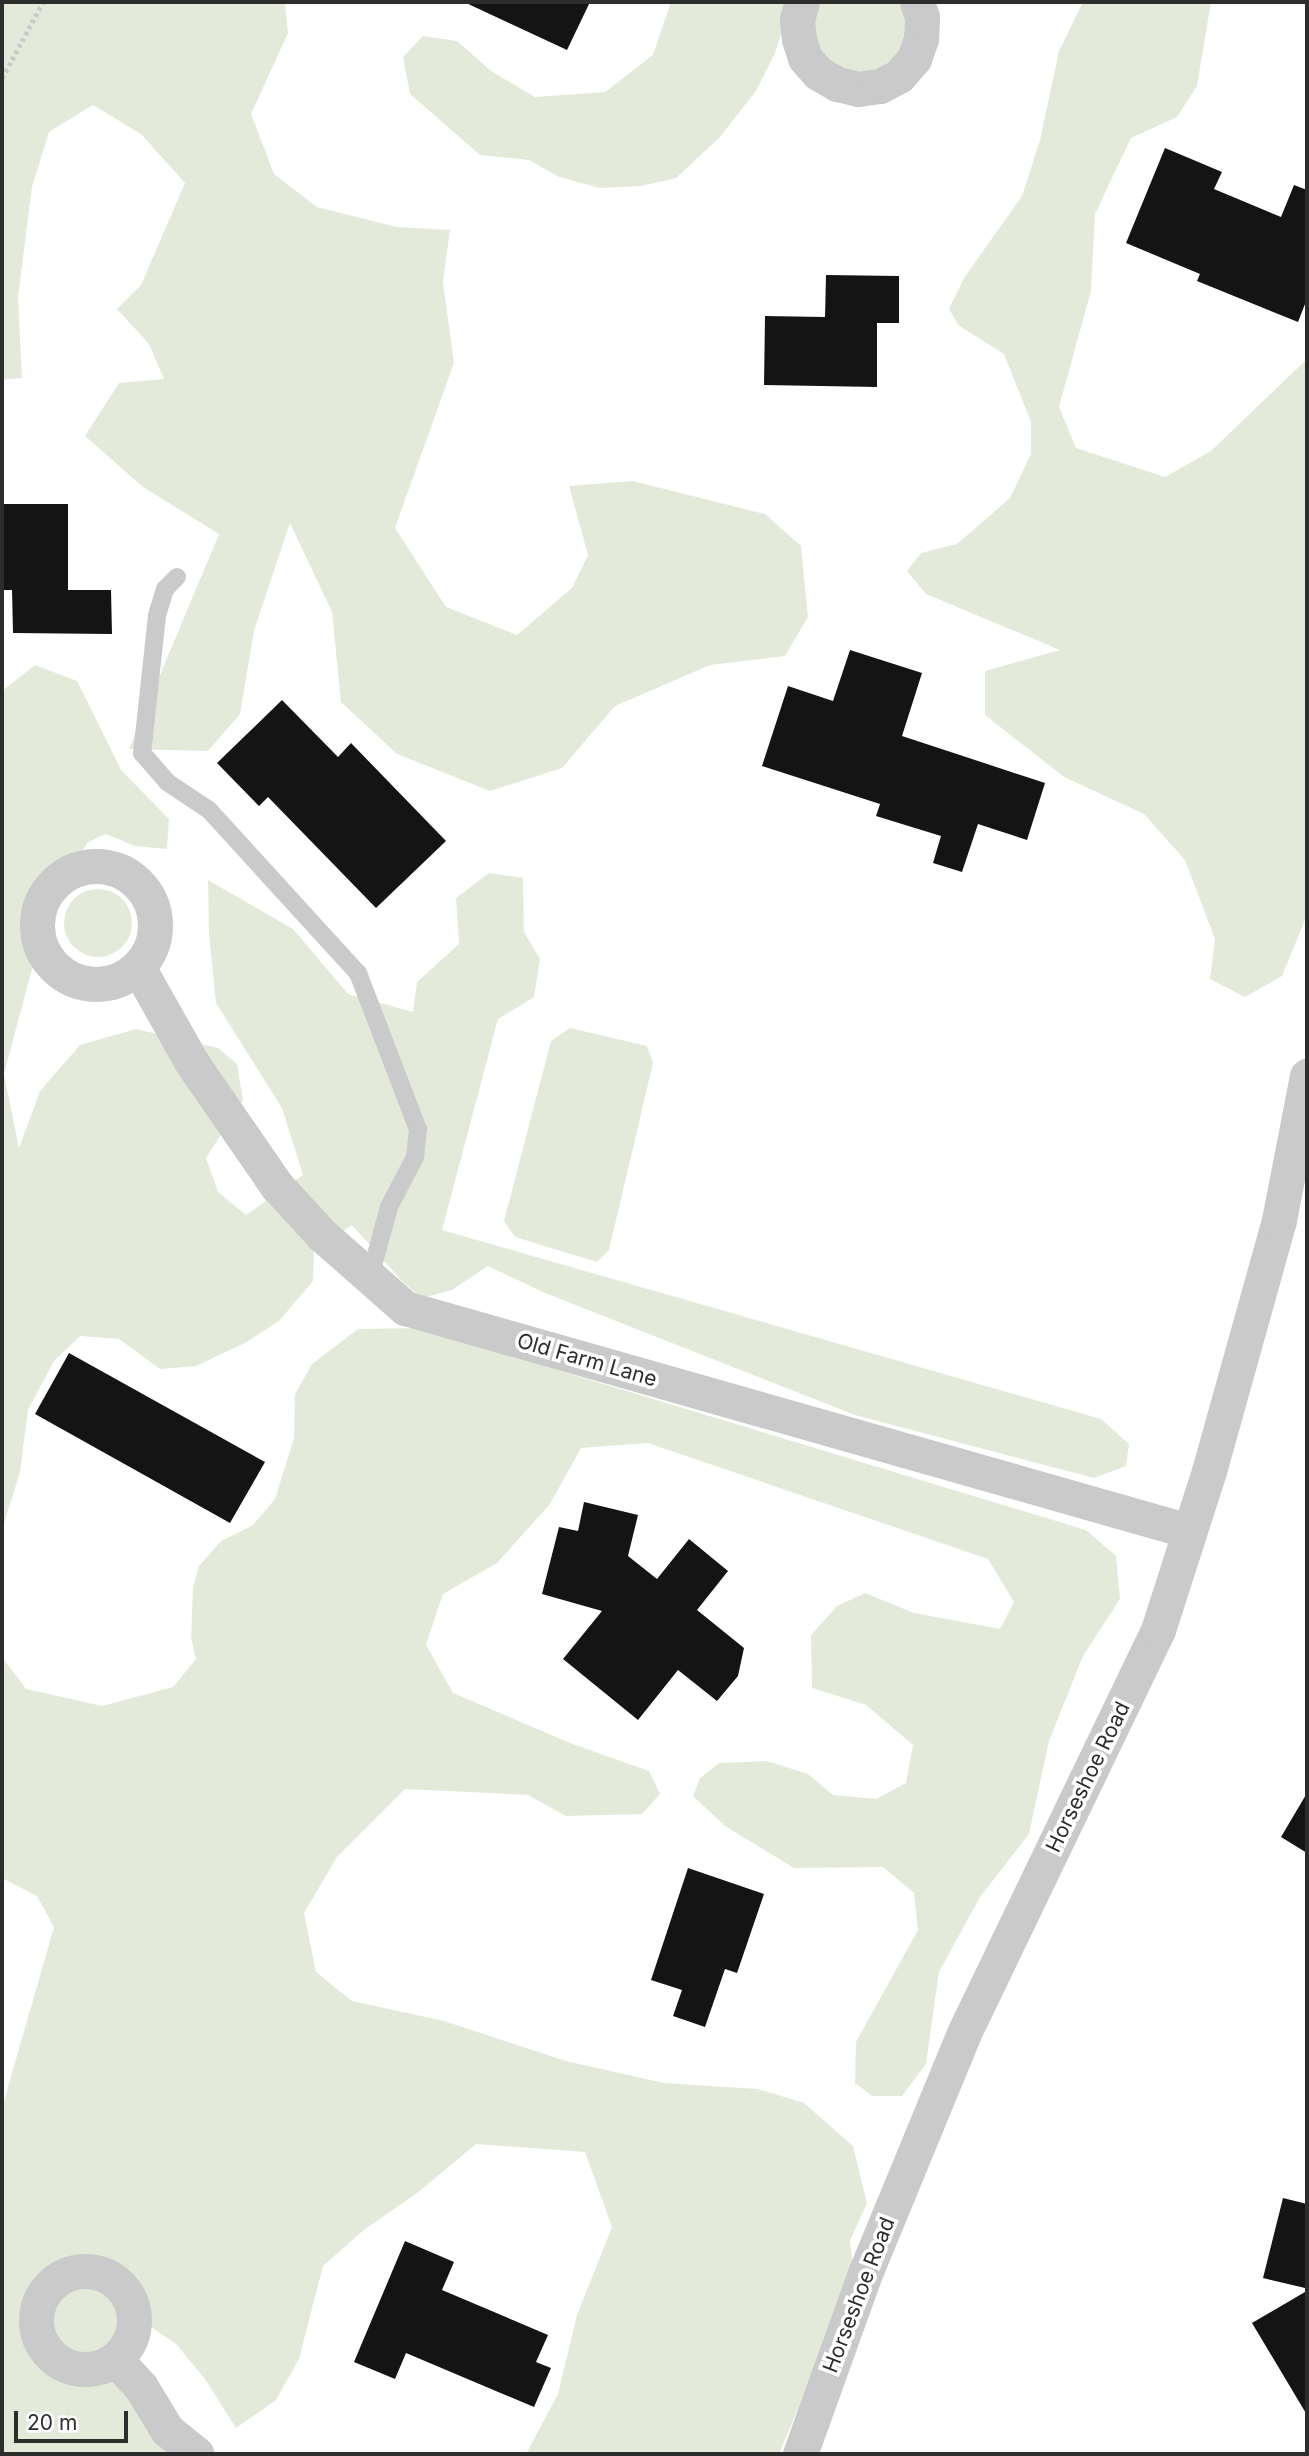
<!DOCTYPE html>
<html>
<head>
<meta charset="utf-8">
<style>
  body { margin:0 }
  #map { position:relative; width:1309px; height:2456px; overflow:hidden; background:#fff; font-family:Inter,sans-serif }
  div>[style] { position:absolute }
  .green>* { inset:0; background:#e4eada }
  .round { border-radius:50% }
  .building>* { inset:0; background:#141414 }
  .path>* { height:4.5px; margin-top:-2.25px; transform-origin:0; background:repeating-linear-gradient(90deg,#cacaca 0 3.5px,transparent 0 7px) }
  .lane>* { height:18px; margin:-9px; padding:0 9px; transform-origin:9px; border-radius:9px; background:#cacaca }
  .street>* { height:35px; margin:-17.5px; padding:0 17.5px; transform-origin:17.5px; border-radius:17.5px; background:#cacaca }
  .street>.ring { margin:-17.5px; padding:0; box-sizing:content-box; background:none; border:35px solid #cacaca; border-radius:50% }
  span { translate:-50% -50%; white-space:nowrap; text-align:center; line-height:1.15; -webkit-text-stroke:7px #fff; paint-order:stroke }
  .street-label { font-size:21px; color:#2d2d2d }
  .frame { position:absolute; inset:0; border:4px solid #2d2d2d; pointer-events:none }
  .scale { position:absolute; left:14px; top:2411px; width:114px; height:32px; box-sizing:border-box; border:4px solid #2d2d2d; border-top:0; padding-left:9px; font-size:21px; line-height:24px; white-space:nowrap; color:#2d2d2d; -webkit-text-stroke:5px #fff; paint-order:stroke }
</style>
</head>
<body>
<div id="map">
  <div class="green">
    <div style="clip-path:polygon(2px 2px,285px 2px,288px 33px,251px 114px,274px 174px,317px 207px,397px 227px,450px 230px,443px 282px,454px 363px,395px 528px,446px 607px,517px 635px,572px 588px,588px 555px,569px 486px,633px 481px,765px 514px,801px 546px,808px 617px,785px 656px,710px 665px,615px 706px,562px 768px,490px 791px,397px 754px,341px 702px,332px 612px,290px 523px,254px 631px,240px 714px,208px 751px,129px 749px,219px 534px,143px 487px,85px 436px,119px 383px,164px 379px,149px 344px,117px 309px,141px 285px,185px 183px,141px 134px,93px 105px,49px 132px,32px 187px,18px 297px,22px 378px,2px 380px)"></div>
    <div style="clip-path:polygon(671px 2px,792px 2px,775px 53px,756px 91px,719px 138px,676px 178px,641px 186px,600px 188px,559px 177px,529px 160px,480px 155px,410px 94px,403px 57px,423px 36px,457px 41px,491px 71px,535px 97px,605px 92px,653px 55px)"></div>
    <div style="clip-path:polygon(818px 2px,904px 2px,910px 22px,901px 53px,874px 72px,858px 74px,842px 70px,828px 61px,813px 34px)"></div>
    <div style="clip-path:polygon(1083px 2px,1211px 2px,1197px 86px,1177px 117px,1131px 138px,1095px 214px,1091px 291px,1059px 407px,1076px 448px,1165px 477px,1211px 451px,1307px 359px,1307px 915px,1282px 976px,1245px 997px,1210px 979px,1215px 939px,1185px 860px,1144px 814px,1064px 777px,985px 715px,985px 671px,1060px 650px,926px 594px,907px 571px,921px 553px,957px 544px,1010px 498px,1031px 454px,1031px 422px,1004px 354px,958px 325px,949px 309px,964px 278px,1022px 196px,1040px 140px,1059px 51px)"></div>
    <div style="clip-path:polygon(35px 665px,77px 681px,121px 770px,169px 819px,167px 849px,135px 846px,106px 834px,88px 842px,49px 905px,4px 1074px,19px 1148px,40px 1091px,80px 1045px,136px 1029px,218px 1048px,237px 1064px,243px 1100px,206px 1158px,218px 1192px,246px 1215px,303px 1175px,282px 1108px,216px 1003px,209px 934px,208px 880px,293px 929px,348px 994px,413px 1012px,417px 982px,459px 944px,456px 898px,489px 873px,523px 878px,524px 932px,540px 959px,534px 997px,498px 1019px,442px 1230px,1101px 1419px,1129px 1444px,1126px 1466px,1094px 1478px,855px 1415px,545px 1293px,488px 1266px,452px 1290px,422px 1298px,401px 1280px,352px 1225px,314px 1251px,313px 1281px,279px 1321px,245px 1343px,196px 1366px,160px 1369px,119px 1339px,80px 1336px,54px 1361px,28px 1410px,20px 1472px,2px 1530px,2px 691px)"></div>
    <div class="round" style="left:64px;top:889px;width:68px;height:68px"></div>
    <div style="clip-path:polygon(570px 1028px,647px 1046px,653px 1063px,609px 1250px,597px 1262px,515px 1237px,504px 1221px,551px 1041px)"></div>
    <div style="clip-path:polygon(419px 1328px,1086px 1530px,1116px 1556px,1120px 1599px,1083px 1656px,1049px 1741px,1029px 1834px,980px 1897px,939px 1972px,926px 2064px,902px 2096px,872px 2096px,855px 2083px,856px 2042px,918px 1930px,914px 1893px,883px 1867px,794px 1868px,725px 1826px,693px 1796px,700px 1778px,719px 1763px,767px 1761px,808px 1774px,833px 1795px,876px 1799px,906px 1783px,913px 1745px,866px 1705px,812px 1688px,811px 1635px,837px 1606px,865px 1593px,914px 1613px,1000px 1629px,1014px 1602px,988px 1559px,648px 1443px,581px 1448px,550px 1504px,497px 1563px,443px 1594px,426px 1645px,453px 1693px,570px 1743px,649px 1771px,660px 1794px,642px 1814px,566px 1816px,528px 1795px,405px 1789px,337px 1857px,304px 1913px,316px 1972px,352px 2001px,444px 2021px,566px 2061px,664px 2083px,758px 2089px,804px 2103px,853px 2146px,867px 2203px,850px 2241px,854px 2274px,779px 2454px,526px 2454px,558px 2394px,577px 2315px,612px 2227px,585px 2152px,476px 2144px,416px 2194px,365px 2229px,323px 2266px,299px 2359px,276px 2400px,236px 2428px,205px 2379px,176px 2344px,132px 2314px,133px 2354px,160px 2394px,200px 2441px,206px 2454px,2px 2454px,2px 2108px,54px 1927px,37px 1896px,2px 1878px,2px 1657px,26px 1689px,102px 1706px,173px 1687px,196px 1659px,191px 1638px,193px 1588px,199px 1566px,221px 1541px,252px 1526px,275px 1499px,294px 1438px,295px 1394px,312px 1364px,358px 1329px)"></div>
  </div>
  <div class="building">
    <div style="clip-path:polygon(464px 2px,590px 2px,567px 50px)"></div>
    <div style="clip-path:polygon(1165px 148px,1222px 172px,1214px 189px,1281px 217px,1294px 185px,1307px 190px,1307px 299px,1298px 322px,1197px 281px,1200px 274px,1126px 243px)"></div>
    <div style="clip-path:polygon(826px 275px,899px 276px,899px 323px,877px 323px,877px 387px,764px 385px,765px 316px,825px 317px)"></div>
    <div style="clip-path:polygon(2px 504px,68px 504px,68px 590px,111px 590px,112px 634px,13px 633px,12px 590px,2px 590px)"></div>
    <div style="clip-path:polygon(850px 650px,922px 673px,902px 736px,1045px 783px,1027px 840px,978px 824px,962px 872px,933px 863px,941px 836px,876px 816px,880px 804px,762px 766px,788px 686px,833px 701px)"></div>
    <div style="clip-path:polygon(282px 700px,338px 757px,351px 743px,446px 841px,376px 908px,268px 797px,259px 806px,217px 763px)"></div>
    <div style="clip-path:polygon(69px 1353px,265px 1462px,230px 1523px,35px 1414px)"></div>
    <div style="clip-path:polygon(584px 1502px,638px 1515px,628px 1556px,657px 1579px,689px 1539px,728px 1571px,697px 1610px,744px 1648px,738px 1676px,717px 1701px,678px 1670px,638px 1720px,563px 1659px,602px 1611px,542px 1594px,559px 1527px,578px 1531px)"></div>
    <div style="clip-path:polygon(1307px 1793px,1307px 1853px,1281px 1837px)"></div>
    <div style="clip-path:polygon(688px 1868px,764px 1894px,737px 1973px,725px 1969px,705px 2027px,673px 2016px,682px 1990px,651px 1980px)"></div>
    <div style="clip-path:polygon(1283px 2198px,1307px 2204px,1305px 2288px,1263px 2278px)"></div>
    <div style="clip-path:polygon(405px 2241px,454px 2262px,442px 2290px,548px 2335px,536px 2362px,551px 2368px,534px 2407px,406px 2353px,395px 2379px,354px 2362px)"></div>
    <div style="clip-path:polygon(1305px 2292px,1307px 2295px,1307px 2415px,1252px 2323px)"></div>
  </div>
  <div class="path">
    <div style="left:2px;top:78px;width:86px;rotate:-61.7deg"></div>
  </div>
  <div class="lane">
    <div style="left:177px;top:577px;width:17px;rotate:135deg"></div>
    <div style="left:165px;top:589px;width:28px;rotate:107deg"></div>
    <div style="left:157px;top:616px;width:138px;rotate:96.2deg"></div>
    <div style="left:142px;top:753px;width:38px;rotate:49deg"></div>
    <div style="left:167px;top:782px;width:50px;rotate:33.7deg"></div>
    <div style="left:209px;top:810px;width:221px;rotate:47.6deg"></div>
    <div style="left:358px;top:973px;width:167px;rotate:69deg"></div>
    <div style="left:418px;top:1129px;width:28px;rotate:96deg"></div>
    <div style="left:415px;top:1157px;width:56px;rotate:117.5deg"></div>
    <div style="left:389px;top:1207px;width:73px;rotate:105.2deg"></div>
  </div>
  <div class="street">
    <div style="left:802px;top:2px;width:19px;rotate:106deg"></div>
    <div style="left:797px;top:20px;width:19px;rotate:84deg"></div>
    <div style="left:799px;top:39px;width:20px;rotate:72deg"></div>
    <div style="left:805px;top:58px;width:20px;rotate:49deg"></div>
    <div style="left:818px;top:73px;width:22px;rotate:30deg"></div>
    <div style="left:837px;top:84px;width:22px;rotate:13deg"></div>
    <div style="left:858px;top:89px;width:22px;rotate:-8deg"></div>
    <div style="left:880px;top:86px;width:21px;rotate:-28deg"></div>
    <div style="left:899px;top:76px;width:23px;rotate:-49deg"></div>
    <div style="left:914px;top:59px;width:21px;rotate:-71deg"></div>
    <div style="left:921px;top:39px;width:22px;rotate:-87deg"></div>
    <div style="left:922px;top:17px;width:16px;rotate:-108deg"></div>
    <div class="ring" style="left:37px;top:866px;width:83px;height:83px"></div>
    <div style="left:138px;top:967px;width:110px;rotate:60.6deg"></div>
    <div style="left:192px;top:1063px;width:150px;rotate:55.4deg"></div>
    <div style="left:277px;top:1186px;width:67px;rotate:47.4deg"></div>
    <div style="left:322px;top:1235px;width:111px;rotate:41.3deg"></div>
    <div style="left:405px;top:1308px;width:815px;rotate:15.88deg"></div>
    <div class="ring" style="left:36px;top:2271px;width:63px;height:63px"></div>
    <div style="left:115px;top:2359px;width:38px;rotate:47deg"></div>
    <div style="left:141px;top:2387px;width:50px;rotate:58.8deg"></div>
    <div style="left:167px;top:2430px;width:38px;rotate:39deg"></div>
    <div style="left:800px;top:2454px;width:195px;rotate:-70.2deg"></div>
    <div style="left:866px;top:2271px;width:257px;rotate:-67.6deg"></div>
    <div style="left:964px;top:2033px;width:447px;rotate:-64.3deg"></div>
    <div style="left:1158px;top:1630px;width:167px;rotate:-72.2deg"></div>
    <div style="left:1209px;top:1471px;width:261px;rotate:-74.4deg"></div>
    <div style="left:1279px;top:1220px;width:147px;rotate:-79deg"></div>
  </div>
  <div class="street-label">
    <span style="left:587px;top:1360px;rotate:16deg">Old Farm Lane</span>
    <span style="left:1088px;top:1777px;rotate:-64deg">Horseshoe Road</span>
    <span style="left:859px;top:2295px;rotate:-69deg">Horseshoe Road</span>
  </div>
  <div class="frame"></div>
  <div class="scale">20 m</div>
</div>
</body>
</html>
